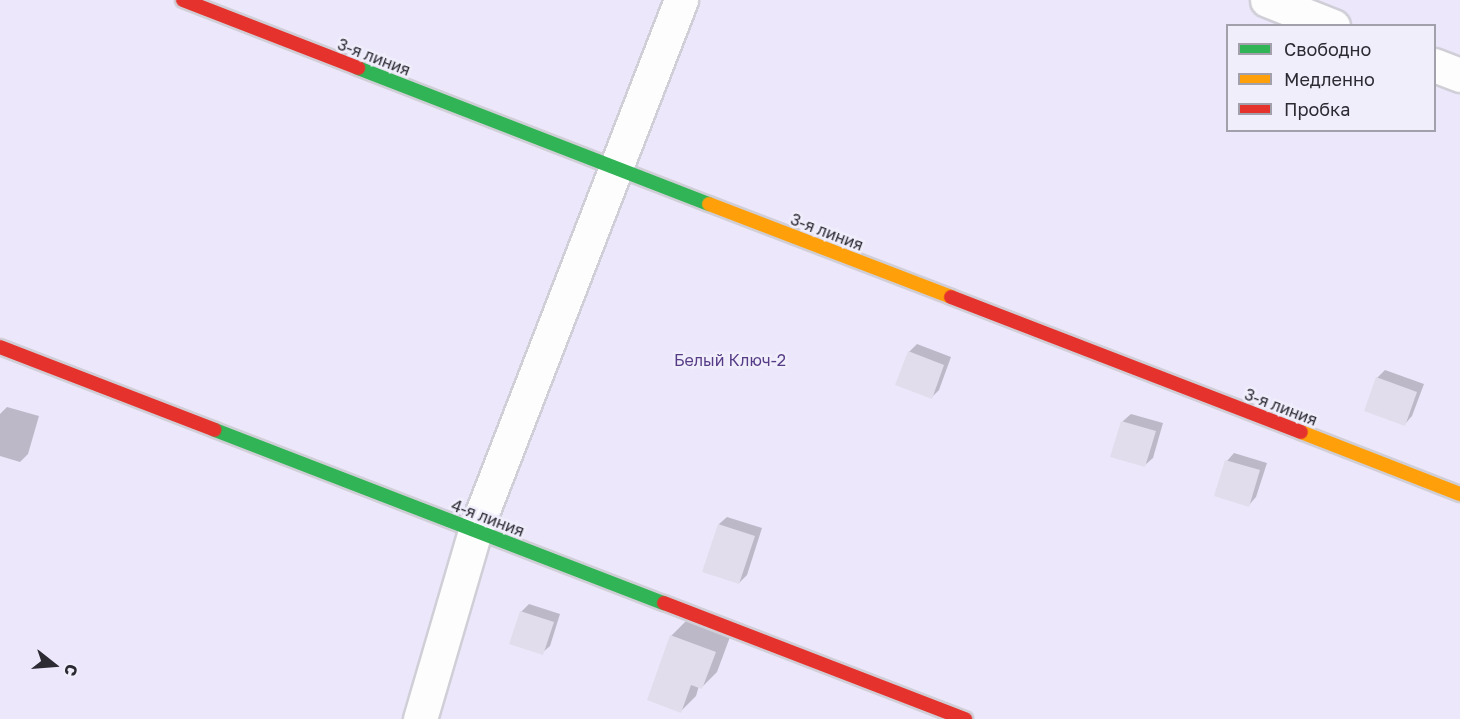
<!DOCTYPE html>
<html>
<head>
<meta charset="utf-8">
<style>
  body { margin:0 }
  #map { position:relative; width:1460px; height:719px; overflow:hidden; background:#f3f2f8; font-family:"Golos Text",sans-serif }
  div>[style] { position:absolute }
  .green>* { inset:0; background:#ece7fb }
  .shadow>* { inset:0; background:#0003 }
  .building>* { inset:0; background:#e2ddec }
  .roads { filter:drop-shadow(2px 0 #d0ced6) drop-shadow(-2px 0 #d0ced6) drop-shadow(0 2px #d0ced6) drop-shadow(0 -2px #d0ced6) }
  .street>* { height:33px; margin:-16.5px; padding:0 16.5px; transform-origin:16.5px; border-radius:16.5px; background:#fdfdfe }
  .fast>* { height:14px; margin:-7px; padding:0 7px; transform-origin:7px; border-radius:7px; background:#30b455 }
  .slow>* { height:14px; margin:-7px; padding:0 7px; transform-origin:7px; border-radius:7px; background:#ff9f0a }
  .jam>* { height:14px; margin:-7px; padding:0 7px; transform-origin:7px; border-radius:7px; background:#e5322d }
  span { translate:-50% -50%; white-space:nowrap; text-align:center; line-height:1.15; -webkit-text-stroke:5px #f1eefc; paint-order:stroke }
  .street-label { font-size:16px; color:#2c2a32 }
  .park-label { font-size:16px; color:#563c87 }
  .legend { position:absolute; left:1226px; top:24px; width:210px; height:108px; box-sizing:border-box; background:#f1eefc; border:2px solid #a2a0ab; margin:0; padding:8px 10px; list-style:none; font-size:18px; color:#2c2a32 }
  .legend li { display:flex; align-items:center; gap:12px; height:30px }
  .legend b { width:30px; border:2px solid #a2a0ab }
  .north { position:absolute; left:24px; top:635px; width:60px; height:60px; -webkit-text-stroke:4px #f1eefc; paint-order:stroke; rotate:107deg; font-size:16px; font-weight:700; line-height:24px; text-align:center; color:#2c2a32 }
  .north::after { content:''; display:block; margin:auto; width:21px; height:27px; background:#2c2a32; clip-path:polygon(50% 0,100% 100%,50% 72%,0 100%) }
</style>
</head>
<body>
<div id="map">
  <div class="green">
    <div style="clip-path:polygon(evenodd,0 0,1460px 0,1460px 719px,0 719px,0 0,1228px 26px,1434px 26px,1434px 130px,1228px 130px,1228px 26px)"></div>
  </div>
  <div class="shadow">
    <div style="clip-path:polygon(917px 344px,951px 357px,939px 390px,932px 397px,909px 352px)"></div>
    <div style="clip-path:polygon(1385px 370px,1424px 384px,1412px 416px,1405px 424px,1377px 378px)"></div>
    <div style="clip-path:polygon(7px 407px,39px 416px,28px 454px,20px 462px,0 456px,0 414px)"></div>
    <div style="clip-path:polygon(1131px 414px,1163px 423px,1153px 458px,1145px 465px,1112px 456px,1123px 421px)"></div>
    <div style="clip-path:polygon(1234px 453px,1267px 463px,1256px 497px,1249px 505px,1227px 461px)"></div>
    <div style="clip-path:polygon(727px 517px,762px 528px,747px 575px,739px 583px,719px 524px)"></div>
    <div style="clip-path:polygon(529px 604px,560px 614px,550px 646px,542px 653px,521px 612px)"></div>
    <div style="clip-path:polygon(686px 621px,730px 637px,717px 672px,702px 687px,699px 686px,696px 696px,681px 711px,671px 636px)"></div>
  </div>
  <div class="building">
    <div style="clip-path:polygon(908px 351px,944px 365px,932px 399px,895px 385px)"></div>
    <div style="clip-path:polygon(1376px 377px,1417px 392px,1405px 426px,1364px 411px)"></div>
    <div style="clip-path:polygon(1121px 421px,1156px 431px,1145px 467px,1110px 457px)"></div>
    <div style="clip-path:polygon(1225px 460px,1260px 470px,1249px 507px,1214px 496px)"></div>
    <div style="clip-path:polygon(718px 524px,755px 536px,739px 584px,702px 572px)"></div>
    <div style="clip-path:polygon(520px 611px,554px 622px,543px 655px,509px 644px)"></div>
    <div style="clip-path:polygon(670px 635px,716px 652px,702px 689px,691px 685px,681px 713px,647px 700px)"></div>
  </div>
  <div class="roads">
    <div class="street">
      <div style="left:1267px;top:0;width:71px;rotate:21.5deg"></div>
      <div style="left:1434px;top:65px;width:28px;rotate:21deg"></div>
      <div style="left:420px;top:719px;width:196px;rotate:-73.7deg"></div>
      <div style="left:475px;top:531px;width:570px;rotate:-68.8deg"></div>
    </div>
    <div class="fast">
      <div style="left:358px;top:68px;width:376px;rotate:21.2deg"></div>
      <div style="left:215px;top:430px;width:481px;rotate:21.1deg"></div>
    </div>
    <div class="slow">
      <div style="left:709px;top:204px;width:259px;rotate:21deg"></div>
      <div style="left:1301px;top:432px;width:171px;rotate:21.3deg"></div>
    </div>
    <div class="jam">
      <div style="left:183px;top:0;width:188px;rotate:21.2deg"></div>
      <div style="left:951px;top:297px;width:375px;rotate:21.1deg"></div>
      <div style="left:0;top:347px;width:230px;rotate:21.1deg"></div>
      <div style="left:664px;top:603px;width:323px;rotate:21.1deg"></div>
    </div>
  </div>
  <div class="street-label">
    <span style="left:374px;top:57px;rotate:21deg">3-я линия</span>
    <span style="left:827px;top:232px;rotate:21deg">3-я линия</span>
    <span style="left:1281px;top:407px;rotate:21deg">3-я линия</span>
    <span style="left:488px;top:518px;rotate:21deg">4-я линия</span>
  </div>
  <div class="park-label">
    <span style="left:730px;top:360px">Белый Ключ-2</span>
  </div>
  <ul class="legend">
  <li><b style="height:8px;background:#30b455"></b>Свободно</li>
  <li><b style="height:8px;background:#ff9f0a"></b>Медленно</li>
  <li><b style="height:8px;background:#e5322d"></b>Пробка</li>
  </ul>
  <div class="north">С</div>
</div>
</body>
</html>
